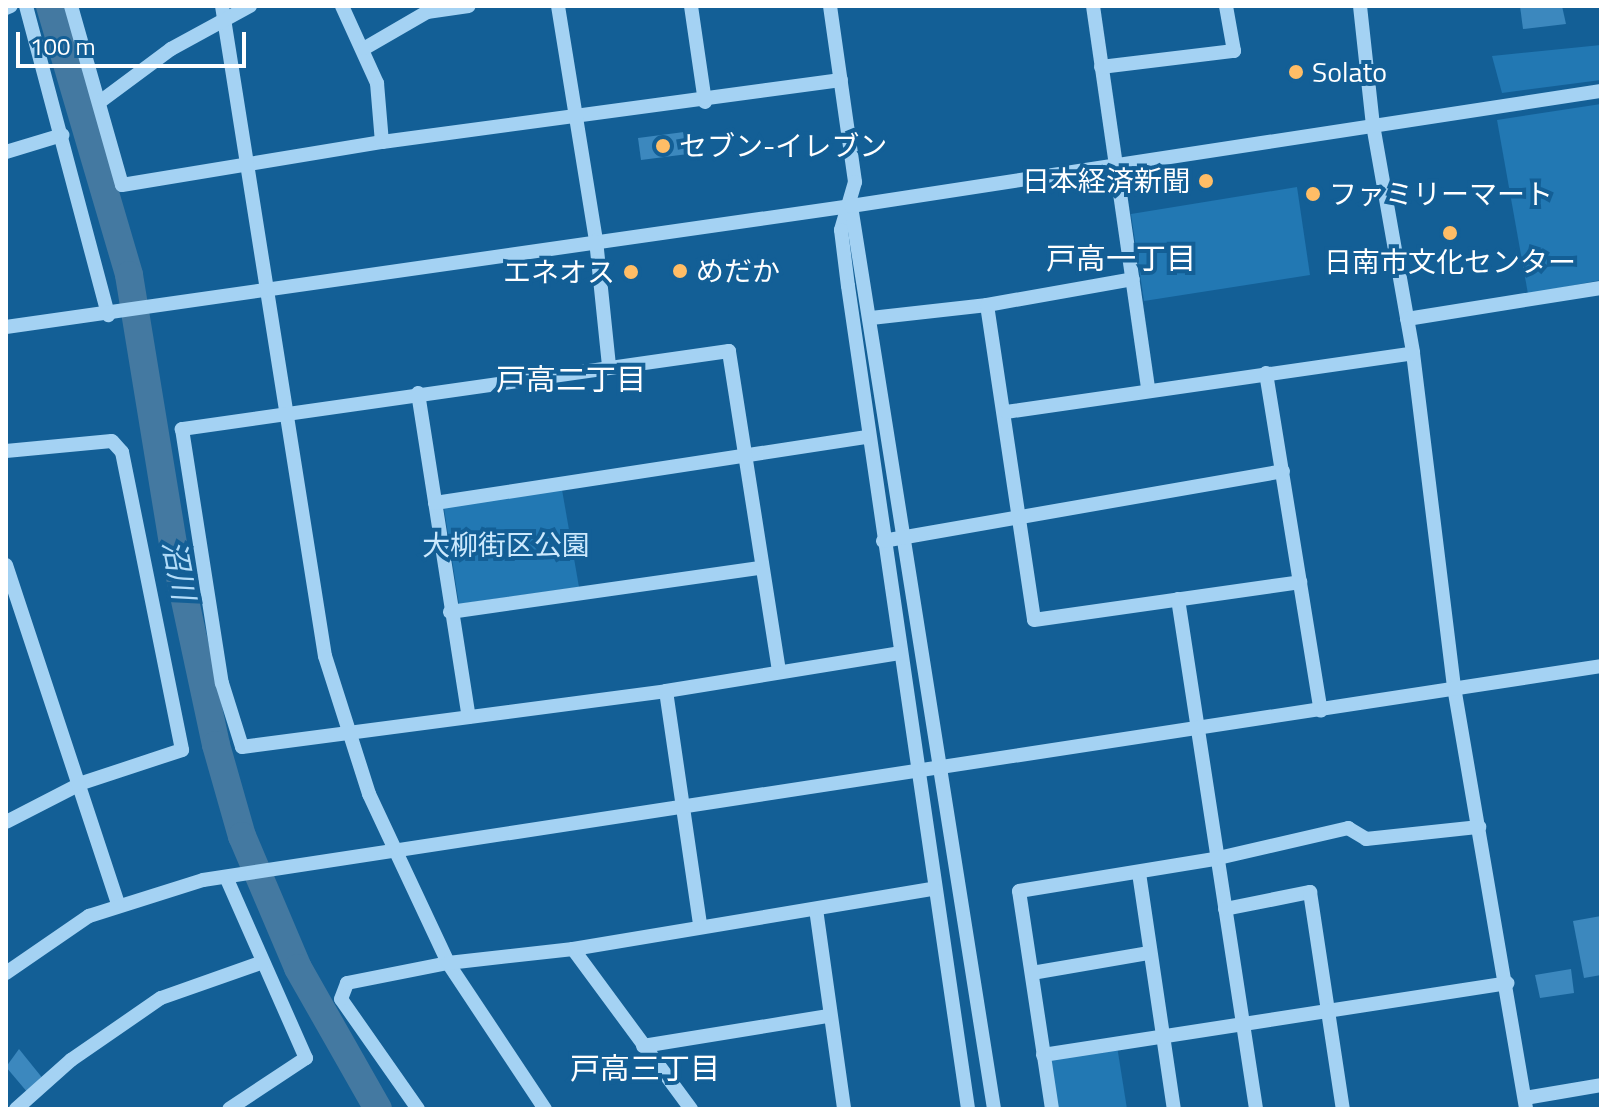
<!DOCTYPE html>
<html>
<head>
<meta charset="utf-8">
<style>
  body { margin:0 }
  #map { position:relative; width:1607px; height:1115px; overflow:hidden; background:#135f96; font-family:"Titillium Web","Noto Sans JP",sans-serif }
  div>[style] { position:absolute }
  .green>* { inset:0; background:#2278b3 }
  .river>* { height:28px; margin:-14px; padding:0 14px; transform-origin:14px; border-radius:14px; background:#4479a1 }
  .building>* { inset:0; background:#3c88be }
  .minor>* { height:14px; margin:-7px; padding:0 7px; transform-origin:7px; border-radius:7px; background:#a4d2f3 }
  .dots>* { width:22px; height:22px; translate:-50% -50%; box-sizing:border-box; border:4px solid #135f96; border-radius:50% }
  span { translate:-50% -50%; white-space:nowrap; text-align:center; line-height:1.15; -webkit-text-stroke:8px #135f96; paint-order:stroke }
  .poi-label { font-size:28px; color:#fff }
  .left { translate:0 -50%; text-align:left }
  .right { translate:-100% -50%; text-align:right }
  .park-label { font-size:28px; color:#cce9fd }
  .neighbourhood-label { font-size:30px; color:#fff }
  .water-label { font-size:30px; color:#b1dcf9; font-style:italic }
  .frame { position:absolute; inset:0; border:8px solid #fff; pointer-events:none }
  .scale { position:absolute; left:16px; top:32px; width:230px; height:36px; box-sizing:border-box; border:4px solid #fff; border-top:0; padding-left:10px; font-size:24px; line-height:28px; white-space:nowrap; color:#fff; -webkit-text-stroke:6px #135f96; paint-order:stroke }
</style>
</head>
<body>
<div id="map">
  <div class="green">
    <div style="clip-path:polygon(1601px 45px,1601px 80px,1502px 93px,1492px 56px)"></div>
    <div style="clip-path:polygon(1601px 104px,1601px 280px,1528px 294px,1497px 120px)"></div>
    <div style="clip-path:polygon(1297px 187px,1310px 275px,1144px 301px,1131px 214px)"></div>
    <div style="clip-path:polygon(561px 484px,579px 587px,459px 604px,443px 502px)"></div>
    <div style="clip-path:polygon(1117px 1046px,1127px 1109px,1055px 1109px,1049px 1058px)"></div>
  </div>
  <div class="river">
    <div style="left:50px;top:6px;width:280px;rotate:73.6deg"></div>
    <div style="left:129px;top:275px;width:278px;rotate:80.7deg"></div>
    <div style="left:174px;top:549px;width:200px;rotate:77.9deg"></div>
    <div style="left:216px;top:745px;width:95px;rotate:74.1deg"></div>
    <div style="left:242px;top:836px;width:143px;rotate:67deg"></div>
    <div style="left:298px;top:968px;width:162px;rotate:60.4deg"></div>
  </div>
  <div class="building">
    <div style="clip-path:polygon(1520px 6px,1562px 6px,1566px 24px,1523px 29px)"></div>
    <div style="clip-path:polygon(684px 132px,688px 154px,641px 160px,638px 138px)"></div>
    <div style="clip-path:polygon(1601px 916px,1601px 975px,1584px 978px,1573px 921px)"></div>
    <div style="clip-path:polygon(1571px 969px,1574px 993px,1540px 998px,1535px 975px)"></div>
    <div style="clip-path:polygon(19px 1049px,44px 1080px,28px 1093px,6px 1067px)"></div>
  </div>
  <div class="minor">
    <div style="left:26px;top:6px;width:320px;rotate:75.1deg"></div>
    <div style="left:71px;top:6px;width:186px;rotate:74.1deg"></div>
    <div style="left:122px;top:185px;width:264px;rotate:-9.4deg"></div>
    <div style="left:382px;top:142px;width:463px;rotate:-7.7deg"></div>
    <div style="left:222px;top:6px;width:658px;rotate:81deg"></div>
    <div style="left:325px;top:656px;width:145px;rotate:72.3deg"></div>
    <div style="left:369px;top:794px;width:187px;rotate:64.9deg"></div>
    <div style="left:448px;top:963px;width:175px;rotate:56.4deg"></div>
    <div style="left:342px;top:6px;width:85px;rotate:65.6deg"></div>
    <div style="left:377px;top:83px;width:59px;rotate:85.2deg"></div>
    <div style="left:558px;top:6px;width:237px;rotate:80.8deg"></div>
    <div style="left:596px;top:240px;width:127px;rotate:84.1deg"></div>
    <div style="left:691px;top:6px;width:97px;rotate:81.7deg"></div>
    <div style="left:830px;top:6px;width:178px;rotate:81.9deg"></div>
    <div style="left:855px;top:182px;width:50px;rotate:106.3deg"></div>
    <div style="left:841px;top:230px;width:56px;rotate:82.9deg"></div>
    <div style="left:848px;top:286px;width:832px;rotate:81.7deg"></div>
    <div style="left:1093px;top:6px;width:387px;rotate:81.8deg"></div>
    <div style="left:1360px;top:6px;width:120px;rotate:83.8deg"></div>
    <div style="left:1373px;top:125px;width:231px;rotate:80deg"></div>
    <div style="left:1413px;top:353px;width:337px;rotate:83deg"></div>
    <div style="left:1454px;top:687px;width:428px;rotate:80.3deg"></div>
    <div style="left:6px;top:8px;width:5px;rotate:-22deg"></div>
    <div style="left:365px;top:48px;width:72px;rotate:-30.1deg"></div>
    <div style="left:427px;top:12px;width:42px;rotate:-8.1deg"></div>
    <div style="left:1101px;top:67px;width:134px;rotate:-6.9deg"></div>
    <div style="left:1234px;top:51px;width:46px;rotate:-100.1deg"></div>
    <div style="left:101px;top:101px;width:87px;rotate:-36.6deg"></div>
    <div style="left:171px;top:49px;width:90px;rotate:-28.6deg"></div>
    <div style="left:6px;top:152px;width:59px;rotate:-16.9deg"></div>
    <div style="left:851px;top:206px;width:914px;rotate:81deg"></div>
    <div style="left:987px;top:305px;width:318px;rotate:81.5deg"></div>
    <div style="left:1034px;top:620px;width:269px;rotate:-8.1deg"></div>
    <div style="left:871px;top:318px;width:117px;rotate:-6.4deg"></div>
    <div style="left:987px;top:305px;width:148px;rotate:-10.1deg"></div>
    <div style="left:1407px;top:319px;width:196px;rotate:-9.1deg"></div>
    <div style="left:6px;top:327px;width:854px;rotate:-8.15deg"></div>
    <div style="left:851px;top:206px;width:759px;rotate:-8.72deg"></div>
    <div style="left:1266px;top:373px;width:342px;rotate:80.8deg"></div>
    <div style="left:418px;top:393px;width:328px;rotate:81.1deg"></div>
    <div style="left:1006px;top:412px;width:411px;rotate:-8.2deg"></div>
    <div style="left:6px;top:451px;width:106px;rotate:-5.4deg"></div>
    <div style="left:112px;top:441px;width:15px;rotate:48deg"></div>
    <div style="left:122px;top:452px;width:304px;rotate:78.6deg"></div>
    <div style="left:182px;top:750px;width:105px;rotate:161.7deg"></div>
    <div style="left:82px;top:783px;width:85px;rotate:152.8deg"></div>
    <div style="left:435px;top:503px;width:437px;rotate:-8.7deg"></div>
    <div style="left:883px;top:541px;width:406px;rotate:-9.9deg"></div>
    <div style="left:6px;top:565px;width:357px;rotate:71.7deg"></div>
    <div style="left:1178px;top:599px;width:516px;rotate:81.3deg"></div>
    <div style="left:450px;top:612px;width:313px;rotate:-8.1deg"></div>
    <div style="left:779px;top:671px;width:324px;rotate:-98.9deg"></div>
    <div style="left:729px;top:351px;width:553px;rotate:171.88deg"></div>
    <div style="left:182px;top:429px;width:257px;rotate:81.1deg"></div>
    <div style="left:222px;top:683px;width:67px;rotate:72.6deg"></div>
    <div style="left:242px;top:747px;width:428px;rotate:-7.5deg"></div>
    <div style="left:666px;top:691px;width:238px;rotate:-9.2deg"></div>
    <div style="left:666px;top:691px;width:235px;rotate:81.7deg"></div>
    <div style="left:1139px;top:873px;width:239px;rotate:81.6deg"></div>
    <div style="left:226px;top:877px;width:198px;rotate:66.2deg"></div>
    <div style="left:306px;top:1058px;width:92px;rotate:146.5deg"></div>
    <div style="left:816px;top:909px;width:202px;rotate:82deg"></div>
    <div style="left:1225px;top:909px;width:87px;rotate:-11.3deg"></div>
    <div style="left:1310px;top:892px;width:219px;rotate:81.4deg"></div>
    <div style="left:573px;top:949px;width:199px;rotate:53.6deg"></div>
    <div style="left:6px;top:973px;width:101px;rotate:-34.5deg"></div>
    <div style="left:89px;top:916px;width:120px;rotate:-17.5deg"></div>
    <div style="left:203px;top:880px;width:1414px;rotate:-8.7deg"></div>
    <div style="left:1032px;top:973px;width:119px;rotate:-9.7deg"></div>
    <div style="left:643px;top:1046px;width:188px;rotate:-9.2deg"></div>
    <div style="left:1043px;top:1055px;width:470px;rotate:-8.8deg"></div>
    <div style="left:1525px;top:1098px;width:77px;rotate:-9.7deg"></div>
    <div style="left:16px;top:1109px;width:74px;rotate:-41.7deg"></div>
    <div style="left:71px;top:1060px;width:109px;rotate:-34.6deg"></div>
    <div style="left:161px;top:998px;width:108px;rotate:-19.4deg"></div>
    <div style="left:418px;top:1109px;width:134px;rotate:-125deg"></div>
    <div style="left:341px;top:999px;width:17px;rotate:-69deg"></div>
    <div style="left:347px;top:983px;width:103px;rotate:-11.2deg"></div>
    <div style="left:448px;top:963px;width:126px;rotate:-6.4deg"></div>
    <div style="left:573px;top:949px;width:365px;rotate:-9.5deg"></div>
    <div style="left:1052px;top:1109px;width:220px;rotate:-98.6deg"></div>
    <div style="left:1019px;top:891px;width:198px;rotate:-9.3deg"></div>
    <div style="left:1214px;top:859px;width:138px;rotate:-13deg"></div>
    <div style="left:1348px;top:828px;width:21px;rotate:31deg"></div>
    <div style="left:1366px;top:839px;width:114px;rotate:-6.1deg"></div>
  </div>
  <div class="dots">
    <div style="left:1296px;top:72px;background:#ffbd66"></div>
    <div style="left:663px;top:146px;background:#ffbd66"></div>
    <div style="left:1206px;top:181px;background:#ffbd66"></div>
    <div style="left:1313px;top:194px;background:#ffbd66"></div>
    <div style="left:1450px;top:233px;background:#ffbd66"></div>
    <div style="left:680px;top:271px;background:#ffbd66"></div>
    <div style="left:631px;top:272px;background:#ffbd66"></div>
  </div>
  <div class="poi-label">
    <span class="left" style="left:1312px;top:72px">Solato</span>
    <span class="left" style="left:679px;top:146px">セブン-イレブン</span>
    <span class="right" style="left:1190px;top:181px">日本経済新聞</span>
    <span class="left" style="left:1329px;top:194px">ファミリーマート</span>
    <span style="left:1450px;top:262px">日南市文化センター</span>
    <span class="left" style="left:696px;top:271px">めだか</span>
    <span class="right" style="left:615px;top:272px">エネオス</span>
  </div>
  <div class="park-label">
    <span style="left:506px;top:545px">大柳街区公園</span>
  </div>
  <div class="neighbourhood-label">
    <span style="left:1121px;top:258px">戸高一丁目</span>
    <span style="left:571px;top:379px">戸高二丁目</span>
    <span style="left:645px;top:1068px">戸高三丁目</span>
  </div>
  <div class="water-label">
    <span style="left:179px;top:570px;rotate:79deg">沼川</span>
  </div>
  <div class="frame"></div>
  <div class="scale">100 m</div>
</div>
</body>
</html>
